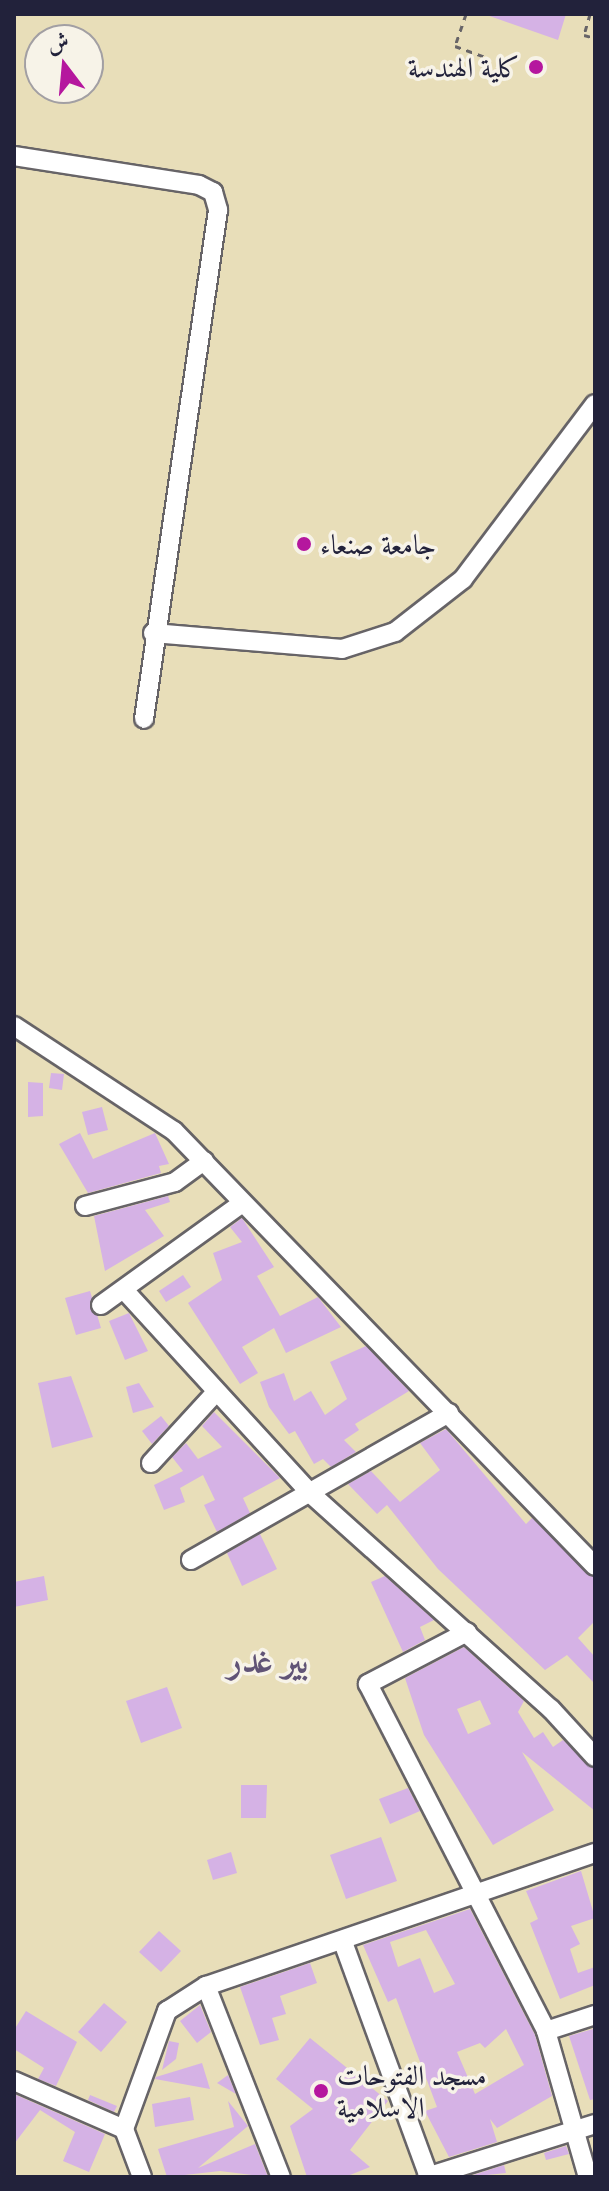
<!DOCTYPE html>
<html>
<head>
<meta charset="utf-8">
<style>
  body { margin:0 }
  #map { position:relative; width:609px; height:2191px; overflow:hidden; background:#e8deb9; font-family:"Libre Caslon Text",Amiri,serif }
  div>[style] { position:absolute }
  .building>* { inset:0; background:#d5b2e5 }
  .path>* { height:3px; margin-top:-1.5px; transform-origin:0; background:repeating-linear-gradient(90deg,#676467 0 6px,transparent 0 12px) }
  .roads { filter:drop-shadow(2px 0 #676467) drop-shadow(-2px 0 #676467) drop-shadow(0 2px #676467) drop-shadow(0 -2px #676467) }
  .minor>* { height:18px; margin:-9px; padding:0 9px; transform-origin:9px; border-radius:9px; background:#fff }
  .dots>* { width:22px; height:22px; translate:-50% -50%; box-sizing:border-box; border:4px solid #f7f3e8; border-radius:50% }
  span { translate:-50% -50%; white-space:nowrap; text-align:center; line-height:1.15; -webkit-text-stroke:7px #f7f3e8; paint-order:stroke }
  .poi-label { font-size:28px; color:#22223b }
  .right { translate:-100% -50%; text-align:right }
  .left { translate:0 -50%; text-align:left }
  .district-label { font-size:36px; color:#615476; font-weight:700 }
  .frame { position:absolute; inset:0; border:16px solid #22223b; pointer-events:none }
  .north { position:absolute; left:24px; top:24px; width:80px; height:80px; box-sizing:border-box; background:#f7f3e8; border:2px solid #a29fa3; border-radius:50%; rotate:344deg; font-size:22px; font-weight:700; line-height:32px; text-align:center; color:#22223b }
  .north::after { content:''; display:block; margin:auto; width:28px; height:36px; background:#b5179e; clip-path:polygon(50% 0,100% 100%,50% 72%,0 100%) }
</style>
</head>
<body>
<div id="map">
  <div class="building">
    <div style="clip-path:polygon(484px 14px,566px 14px,558px 40px)"></div>
    <div style="clip-path:polygon(51px 1073px,64px 1074px,62px 1090px,49px 1088px)"></div>
    <div style="clip-path:polygon(28px 1082px,43px 1083px,43px 1116px,28px 1117px)"></div>
    <div style="clip-path:polygon(102px 1107px,108px 1130px,88px 1135px,82px 1112px)"></div>
    <div style="clip-path:polygon(80px 1133px,93px 1159px,155px 1133px,169px 1164px,159px 1166px,161px 1173px,88px 1193px,59px 1144px)"></div>
    <div style="clip-path:polygon(168px 1196px,170px 1202px,145px 1210px,164px 1236px,105px 1271px,94px 1216px)"></div>
    <div style="clip-path:polygon(242px 1218px,274px 1267px,257px 1276px,280px 1316px,318px 1297px,341px 1327px,286px 1353px,274px 1328px,242px 1347px,258px 1373px,240px 1384px,188px 1303px,222px 1280px,213px 1253px,242px 1242px,230px 1227px)"></div>
    <div style="clip-path:polygon(183px 1275px,191px 1287px,166px 1302px,159px 1291px)"></div>
    <div style="clip-path:polygon(90px 1291px,101px 1328px,76px 1335px,65px 1298px)"></div>
    <div style="clip-path:polygon(129px 1313px,148px 1351px,125px 1360px,109px 1321px)"></div>
    <div style="clip-path:polygon(366px 1346px,409px 1391px,355px 1424px,359px 1430px,344px 1440px,356px 1452px,331px 1467px,323px 1459px,314px 1464px,295px 1431px,289px 1434px,269px 1407px,260px 1382px,284px 1373px,294px 1401px,311px 1391px,325px 1415px,347px 1399px,330px 1362px)"></div>
    <div style="clip-path:polygon(71px 1376px,93px 1437px,52px 1448px,38px 1383px)"></div>
    <div style="clip-path:polygon(139px 1383px,154px 1407px,133px 1413px,126px 1387px)"></div>
    <div style="clip-path:polygon(214px 1412px,280px 1478px,243px 1498px,250px 1513px,217px 1532px,204px 1505px,215px 1500px,203px 1475px,180px 1488px,185px 1502px,164px 1510px,154px 1485px,183px 1471px,172px 1457px,186px 1443px,198px 1459px,222px 1447px,202px 1426px)"></div>
    <div style="clip-path:polygon(161px 1416px,169px 1426px,152px 1444px,142px 1431px)"></div>
    <div style="clip-path:polygon(446px 1429px,526px 1524px,532px 1518px,595px 1578px,595px 1621px,578px 1638px,595px 1657px,595px 1684px,567px 1655px,545px 1670px,438px 1569px,387px 1505px,377px 1514px,348px 1484px,371px 1471px,400px 1502px,440px 1470px,420px 1443px)"></div>
    <div style="clip-path:polygon(260px 1534px,277px 1569px,242px 1586px,227px 1553px)"></div>
    <div style="clip-path:polygon(44px 1576px,48px 1600px,14px 1607px,14px 1582px)"></div>
    <div style="clip-path:polygon(385px 1576px,434px 1620px,420px 1627px,425px 1640px,403px 1652px,371px 1582px)"></div>
    <div style="clip-path:polygon(evenodd,464px 1647px,524px 1701px,518px 1712px,534px 1738px,543px 1732px,553px 1747px,563px 1740px,595px 1769px,595px 1811px,522px 1752px,554px 1810px,493px 1845px,424px 1735px,405px 1678px,464px 1647px,480px 1700px,491px 1724px,468px 1734px,457px 1709px,480px 1700px)"></div>
    <div style="clip-path:polygon(167px 1687px,182px 1728px,141px 1743px,126px 1701px)"></div>
    <div style="clip-path:polygon(241px 1785px,267px 1785px,266px 1818px,241px 1818px)"></div>
    <div style="clip-path:polygon(408px 1788px,420px 1811px,390px 1824px,379px 1799px)"></div>
    <div style="clip-path:polygon(381px 1837px,397px 1881px,346px 1899px,330px 1855px)"></div>
    <div style="clip-path:polygon(231px 1852px,237px 1873px,213px 1880px,207px 1860px)"></div>
    <div style="clip-path:polygon(581px 1871px,595px 1918px,571px 1926px,580px 1944px,570px 1949px,578px 1973px,595px 1967px,595px 1985px,560px 1999px,530px 1923px,538px 1919px,526px 1891px)"></div>
    <div style="clip-path:polygon(evenodd,470px 1909px,535px 2035px,552px 2096px,497px 2128px,490px 2119px,497px 2142px,449px 2157px,425px 2111px,437px 2107px,396px 1998px,388px 2002px,363px 1945px,470px 1909px,426px 1930px,455px 1984px,434px 1993px,420px 1958px,398px 1967px,390px 1942px,426px 1930px,470px 1909px,506px 2029px,524px 2065px,475px 2094px,457px 2052px,480px 2043px,485px 2048px,506px 2029px)"></div>
    <div style="clip-path:polygon(159px 1931px,181px 1951px,161px 1972px,139px 1952px)"></div>
    <div style="clip-path:polygon(310px 1963px,317px 1983px,280px 1996px,286px 2014px,272px 2018px,279px 2040px,260px 2045px,240px 1987px)"></div>
    <div style="clip-path:polygon(104px 2003px,127px 2022px,101px 2052px,78px 2032px)"></div>
    <div style="clip-path:polygon(200px 2005px,211px 2032px,197px 2043px,180px 2021px)"></div>
    <div style="clip-path:polygon(26px 2011px,77px 2042px,56px 2086px,38px 2079px,44px 2068px,14px 2049px,14px 2030px)"></div>
    <div style="clip-path:polygon(593px 2029px,595px 2099px,590px 2100px,569px 2036px)"></div>
    <div style="clip-path:polygon(310px 2038px,388px 2101px,350px 2150px,370px 2167px,345px 2177px,307px 2177px,290px 2126px,313px 2109px,276px 2079px)"></div>
    <div style="clip-path:polygon(169px 2041px,179px 2043px,176px 2059px,162px 2070px)"></div>
    <div style="clip-path:polygon(202px 2063px,210px 2089px,155px 2079px,156px 2077px)"></div>
    <div style="clip-path:polygon(228px 2075px,236px 2094px,217px 2083px)"></div>
    <div style="clip-path:polygon(14px 2094px,105px 2134px,89px 2172px,63px 2161px,75px 2132px,40px 2110px,14px 2144px)"></div>
    <div style="clip-path:polygon(90px 2095px,117px 2106px,114px 2112px,88px 2100px)"></div>
    <div style="clip-path:polygon(190px 2097px,194px 2120px,155px 2127px,152px 2104px)"></div>
    <div style="clip-path:polygon(228px 2101px,248px 2126px,198px 2168px,255px 2144px,268px 2177px,220px 2171px,167px 2177px,158px 2149px,234px 2127px)"></div>
    <div style="clip-path:polygon(566px 2146px,569px 2154px,546px 2160px,544px 2153px)"></div>
    <div style="clip-path:polygon(504px 2165px,506px 2173px,467px 2177px)"></div>
  </div>
  <div class="path">
    <div style="left:466px;top:14px;width:34px;rotate:109deg"></div>
    <div style="left:455px;top:46px;width:32px;rotate:20deg"></div>
    <div style="left:590px;top:14px;width:22px;rotate:106deg"></div>
    <div style="left:584px;top:35px;width:11px;rotate:15deg"></div>
  </div>
  <div class="roads">
    <div class="minor">
      <div style="left:14px;top:156px;width:187px;rotate:8.9deg"></div>
      <div style="left:199px;top:185px;width:16px;rotate:27deg"></div>
      <div style="left:213px;top:192px;width:19px;rotate:74deg"></div>
      <div style="left:218px;top:210px;width:514px;rotate:98.27deg"></div>
      <div style="left:153px;top:633px;width:190px;rotate:4.8deg"></div>
      <div style="left:342px;top:649px;width:56px;rotate:-17.8deg"></div>
      <div style="left:395px;top:632px;width:86px;rotate:-37.9deg"></div>
      <div style="left:463px;top:579px;width:219px;rotate:-53deg"></div>
      <div style="left:14px;top:1026px;width:191px;rotate:33.3deg"></div>
      <div style="left:174px;top:1131px;width:605px;rotate:45.94deg"></div>
      <div style="left:85px;top:1206px;width:93px;rotate:-14.9deg"></div>
      <div style="left:175px;top:1182px;width:36px;rotate:-36deg"></div>
      <div style="left:125px;top:1291px;width:274px;rotate:47.5deg"></div>
      <div style="left:310px;top:1493px;width:324px;rotate:41.9deg"></div>
      <div style="left:551px;top:1709px;width:65px;rotate:47.5deg"></div>
      <div style="left:101px;top:1305px;width:173px;rotate:-35.8deg"></div>
      <div style="left:151px;top:1463px;width:96px;rotate:-47.5deg"></div>
      <div style="left:191px;top:1560px;width:297px;rotate:-29.7deg"></div>
      <div style="left:467px;top:1632px;width:112px;rotate:152.3deg"></div>
      <div style="left:368px;top:1684px;width:390px;rotate:62.8deg"></div>
      <div style="left:546px;top:2031px;width:152px;rotate:74deg"></div>
      <div style="left:343px;top:1942px;width:250px;rotate:69.9deg"></div>
      <div style="left:206px;top:1986px;width:205px;rotate:68.6deg"></div>
      <div style="left:546px;top:2031px;width:52px;rotate:-18.1deg"></div>
      <div style="left:14px;top:2081px;width:120px;rotate:23.6deg"></div>
      <div style="left:142px;top:2177px;width:51px;rotate:-110.6deg"></div>
      <div style="left:124px;top:2129px;width:126px;rotate:-70deg"></div>
      <div style="left:167px;top:2011px;width:46px;rotate:-32.7deg"></div>
      <div style="left:206px;top:1986px;width:411px;rotate:-18.9deg"></div>
      <div style="left:427px;top:2177px;width:176px;rotate:-17.5deg"></div>
    </div>
  </div>
  <div class="dots">
    <div style="left:536px;top:67px;background:#b5179e"></div>
    <div style="left:304px;top:544px;background:#b5179e"></div>
    <div style="left:321px;top:2091px;background:#b5179e"></div>
  </div>
  <div class="poi-label">
    <span class="right" style="left:520px;top:67px">كلية الهندسة</span>
    <span class="left" style="left:320px;top:544px">جامعة صنعاء</span>
    <span class="left" style="left:337px;top:2091px">مسجد الفتوحات<br>الاسلامية</span>
  </div>
  <div class="district-label">
    <span style="left:268px;top:1660px">بير غدر</span>
  </div>
  <div class="frame"></div>
  <div class="north">ش</div>
</div>
</body>
</html>
